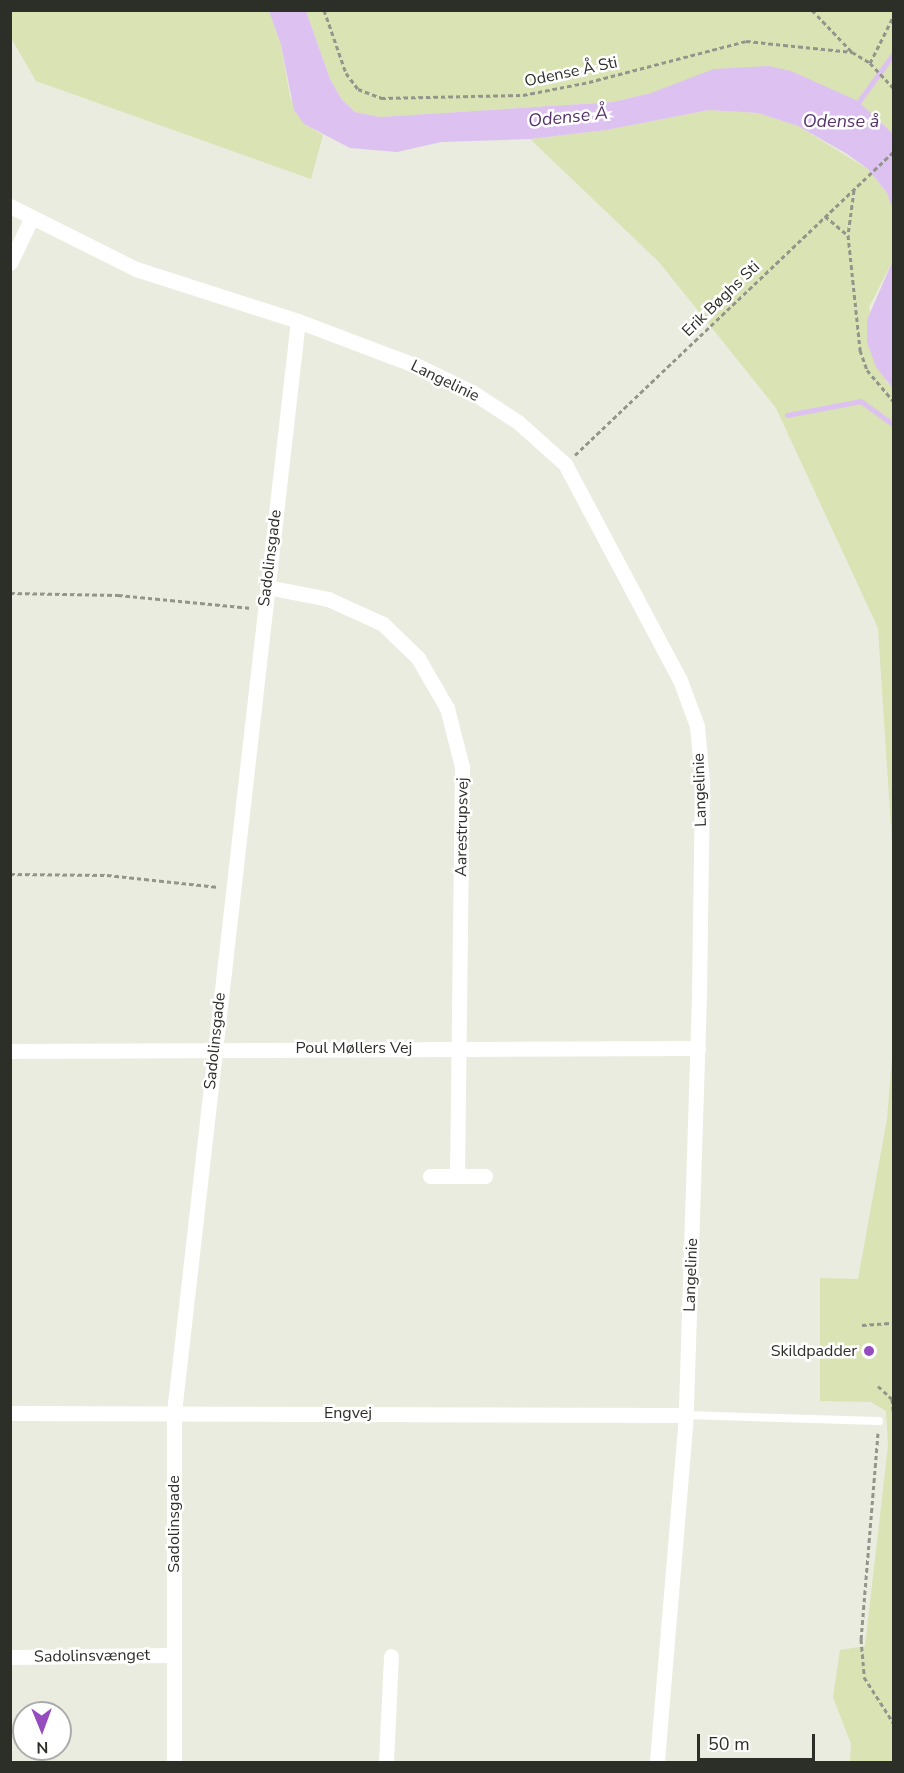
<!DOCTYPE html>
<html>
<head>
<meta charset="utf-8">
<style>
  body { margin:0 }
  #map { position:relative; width:904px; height:1773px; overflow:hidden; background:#e9ecde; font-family:"Nunito Sans",sans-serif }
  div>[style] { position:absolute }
  .green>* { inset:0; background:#d9e3b4 }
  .water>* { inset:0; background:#ddc1f0 }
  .stream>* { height:4.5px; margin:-2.25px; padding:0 2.25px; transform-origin:2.25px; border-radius:2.25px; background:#ddc1f0 }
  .path>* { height:3px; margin-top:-1.5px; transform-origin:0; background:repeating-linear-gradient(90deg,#93958b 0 4.5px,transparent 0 7.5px) }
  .lane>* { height:8px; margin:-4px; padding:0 4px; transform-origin:4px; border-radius:4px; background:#fff }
  .street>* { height:15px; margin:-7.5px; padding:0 7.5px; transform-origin:7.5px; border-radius:7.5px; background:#fff }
  .dots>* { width:16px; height:16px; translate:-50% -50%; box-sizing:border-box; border:3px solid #fff; border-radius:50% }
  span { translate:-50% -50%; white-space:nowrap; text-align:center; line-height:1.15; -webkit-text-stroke:5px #fff; paint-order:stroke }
  .street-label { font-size:16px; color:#2c2e28 }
  .poi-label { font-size:16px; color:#2c2e28 }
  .right { translate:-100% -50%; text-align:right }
  .water-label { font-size:18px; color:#56336c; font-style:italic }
  .frame { position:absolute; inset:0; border:12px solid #2c2e28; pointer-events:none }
  .north { position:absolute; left:12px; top:1701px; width:60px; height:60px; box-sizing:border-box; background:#fff; border:2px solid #ababa9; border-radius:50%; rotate:179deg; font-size:16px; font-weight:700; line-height:24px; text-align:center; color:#2c2e28 }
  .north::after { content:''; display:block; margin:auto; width:21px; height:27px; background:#954cbf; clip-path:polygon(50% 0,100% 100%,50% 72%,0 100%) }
  .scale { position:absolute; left:697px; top:1734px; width:118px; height:27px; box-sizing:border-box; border:3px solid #2c2e28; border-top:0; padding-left:8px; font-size:18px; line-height:21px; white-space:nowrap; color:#2c2e28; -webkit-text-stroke:4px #fff; paint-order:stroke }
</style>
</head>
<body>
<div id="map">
  <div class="green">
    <div style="clip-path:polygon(10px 11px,269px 11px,281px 45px,290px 97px,304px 124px,323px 135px,311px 179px,36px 81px,11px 38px)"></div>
    <div style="clip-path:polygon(306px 11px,893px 11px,893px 134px,858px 101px,651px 93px,613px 102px,380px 117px,355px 112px,342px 100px,330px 79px)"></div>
    <div style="clip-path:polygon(709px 110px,758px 113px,798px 126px,868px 169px,887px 193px,893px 210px,893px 260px,869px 307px,886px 382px,894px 389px,893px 858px,878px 628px,776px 408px,659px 262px,530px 139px,606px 130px)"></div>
    <div style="clip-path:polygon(893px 1045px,893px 1762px,850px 1762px,851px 1744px,833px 1697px,840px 1650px,865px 1646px,888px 1446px,886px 1411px,871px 1402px,820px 1401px,820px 1278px,858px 1279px,887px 1119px)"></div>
  </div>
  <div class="water">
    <div style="clip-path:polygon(269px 11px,306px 11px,330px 79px,342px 100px,355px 112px,380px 117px,613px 102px,651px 93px,714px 69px,769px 66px,791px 71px,858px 101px,893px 134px,893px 210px,887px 193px,868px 169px,847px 154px,798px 126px,758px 113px,709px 110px,606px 130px,530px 139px,441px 142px,397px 152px,350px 148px,304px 124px,294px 110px,281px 45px)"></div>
    <div style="clip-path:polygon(893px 260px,893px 389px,876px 367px,867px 342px,867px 320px)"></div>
  </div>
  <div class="stream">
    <div style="left:857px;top:104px;width:63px;rotate:-54deg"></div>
    <div style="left:787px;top:415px;width:75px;rotate:-10.7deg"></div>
    <div style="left:861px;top:401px;width:41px;rotate:36deg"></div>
  </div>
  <div class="path">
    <div style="left:324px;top:10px;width:67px;rotate:70.8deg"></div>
    <div style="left:346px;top:73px;width:20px;rotate:53deg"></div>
    <div style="left:358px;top:89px;width:25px;rotate:21deg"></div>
    <div style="left:381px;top:98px;width:142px;rotate:-1.2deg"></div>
    <div style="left:523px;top:95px;width:67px;rotate:-11.1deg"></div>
    <div style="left:589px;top:82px;width:162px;rotate:-14.6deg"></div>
    <div style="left:746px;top:41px;width:107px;rotate:5.9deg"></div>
    <div style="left:852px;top:52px;width:21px;rotate:31deg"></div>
    <div style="left:870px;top:63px;width:35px;rotate:47deg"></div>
    <div style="left:812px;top:10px;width:58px;rotate:46.4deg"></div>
    <div style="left:870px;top:63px;width:54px;rotate:-63.4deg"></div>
    <div style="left:854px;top:190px;width:45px;rotate:97.6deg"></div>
    <div style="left:848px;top:235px;width:116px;rotate:84deg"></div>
    <div style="left:860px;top:350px;width:21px;rotate:71deg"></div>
    <div style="left:867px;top:370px;width:42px;rotate:49.8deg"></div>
    <div style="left:825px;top:216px;width:30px;rotate:40deg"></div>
    <div style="left:575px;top:455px;width:441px;rotate:-43.6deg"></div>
    <div style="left:10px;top:593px;width:108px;rotate:1.1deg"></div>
    <div style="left:118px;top:595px;width:134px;rotate:5.6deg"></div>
    <div style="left:10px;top:874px;width:97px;rotate:0.6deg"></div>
    <div style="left:107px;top:875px;width:112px;rotate:6.2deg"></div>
    <div style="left:862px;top:1325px;width:32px;rotate:-4deg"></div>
    <div style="left:878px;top:1386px;width:19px;rotate:43deg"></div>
    <div style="left:892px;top:1399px;width:20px;rotate:84deg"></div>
    <div style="left:878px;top:1433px;width:207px;rotate:94.7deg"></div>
    <div style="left:861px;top:1639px;width:38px;rotate:85deg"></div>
    <div style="left:864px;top:1677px;width:56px;rotate:57.4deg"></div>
  </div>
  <div class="lane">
    <div style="left:686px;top:1415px;width:193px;rotate:1.8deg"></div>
  </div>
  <div class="street">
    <div style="left:10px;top:206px;width:141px;rotate:26.6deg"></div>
    <div style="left:136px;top:269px;width:170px;rotate:17.8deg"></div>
    <div style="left:298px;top:321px;width:130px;rotate:20.7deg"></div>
    <div style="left:420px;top:367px;width:58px;rotate:25.7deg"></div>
    <div style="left:472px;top:392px;width:55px;rotate:33.1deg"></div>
    <div style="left:518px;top:422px;width:63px;rotate:41.8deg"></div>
    <div style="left:565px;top:464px;width:245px;rotate:62deg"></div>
    <div style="left:680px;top:680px;width:49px;rotate:69.7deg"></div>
    <div style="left:697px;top:726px;width:56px;rotate:84.9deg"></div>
    <div style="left:702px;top:782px;width:213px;rotate:90.8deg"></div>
    <div style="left:699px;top:995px;width:420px;rotate:91.8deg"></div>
    <div style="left:686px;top:1415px;width:348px;rotate:94.8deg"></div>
    <div style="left:10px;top:263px;width:51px;rotate:-64.4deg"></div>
    <div style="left:267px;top:587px;width:62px;rotate:11.1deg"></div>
    <div style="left:328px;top:599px;width:60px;rotate:24.4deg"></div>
    <div style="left:383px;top:624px;width:49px;rotate:44.2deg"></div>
    <div style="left:418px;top:658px;width:58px;rotate:59.9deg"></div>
    <div style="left:447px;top:708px;width:61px;rotate:75.7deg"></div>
    <div style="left:462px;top:767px;width:409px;rotate:90.7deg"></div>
    <div style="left:10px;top:1051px;width:688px;rotate:-0.25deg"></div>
    <div style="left:430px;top:1176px;width:55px"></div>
    <div style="left:10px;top:1413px;width:676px;rotate:0.17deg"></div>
    <div style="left:10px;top:1657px;width:163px;rotate:-0.7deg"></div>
    <div style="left:174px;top:1762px;width:350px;rotate:-90deg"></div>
    <div style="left:174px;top:1412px;width:1098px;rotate:-83.52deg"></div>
    <div style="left:386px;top:1762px;width:106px;rotate:-87.3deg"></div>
  </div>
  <div class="dots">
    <div style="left:869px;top:1351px;background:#954cbf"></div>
  </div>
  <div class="street-label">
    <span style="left:571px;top:72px;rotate:-12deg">Odense Å Sti</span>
    <span style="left:721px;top:299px;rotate:-44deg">Erik Bøghs Sti</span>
    <span style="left:445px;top:381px;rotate:26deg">Langelinie</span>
    <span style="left:270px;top:558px;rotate:-83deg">Sadolinsgade</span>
    <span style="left:700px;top:790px;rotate:-92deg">Langelinie</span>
    <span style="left:462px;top:827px;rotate:-89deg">Aarestrupsvej</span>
    <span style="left:215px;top:1041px;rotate:-84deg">Sadolinsgade</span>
    <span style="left:354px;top:1048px">Poul Møllers Vej</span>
    <span style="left:691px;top:1275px;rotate:-88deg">Langelinie</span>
    <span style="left:348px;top:1413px">Engvej</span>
    <span style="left:174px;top:1524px;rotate:-90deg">Sadolinsgade</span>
    <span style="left:92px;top:1656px;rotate:-1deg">Sadolinsvænget</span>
  </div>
  <div class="poi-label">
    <span class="right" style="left:857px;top:1351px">Skildpadder</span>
  </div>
  <div class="water-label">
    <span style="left:568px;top:117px;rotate:-6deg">Odense Å</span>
    <span style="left:841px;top:121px">Odense å</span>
  </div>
  <div class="frame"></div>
  <div class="north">N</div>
  <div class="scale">50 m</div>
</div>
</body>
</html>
